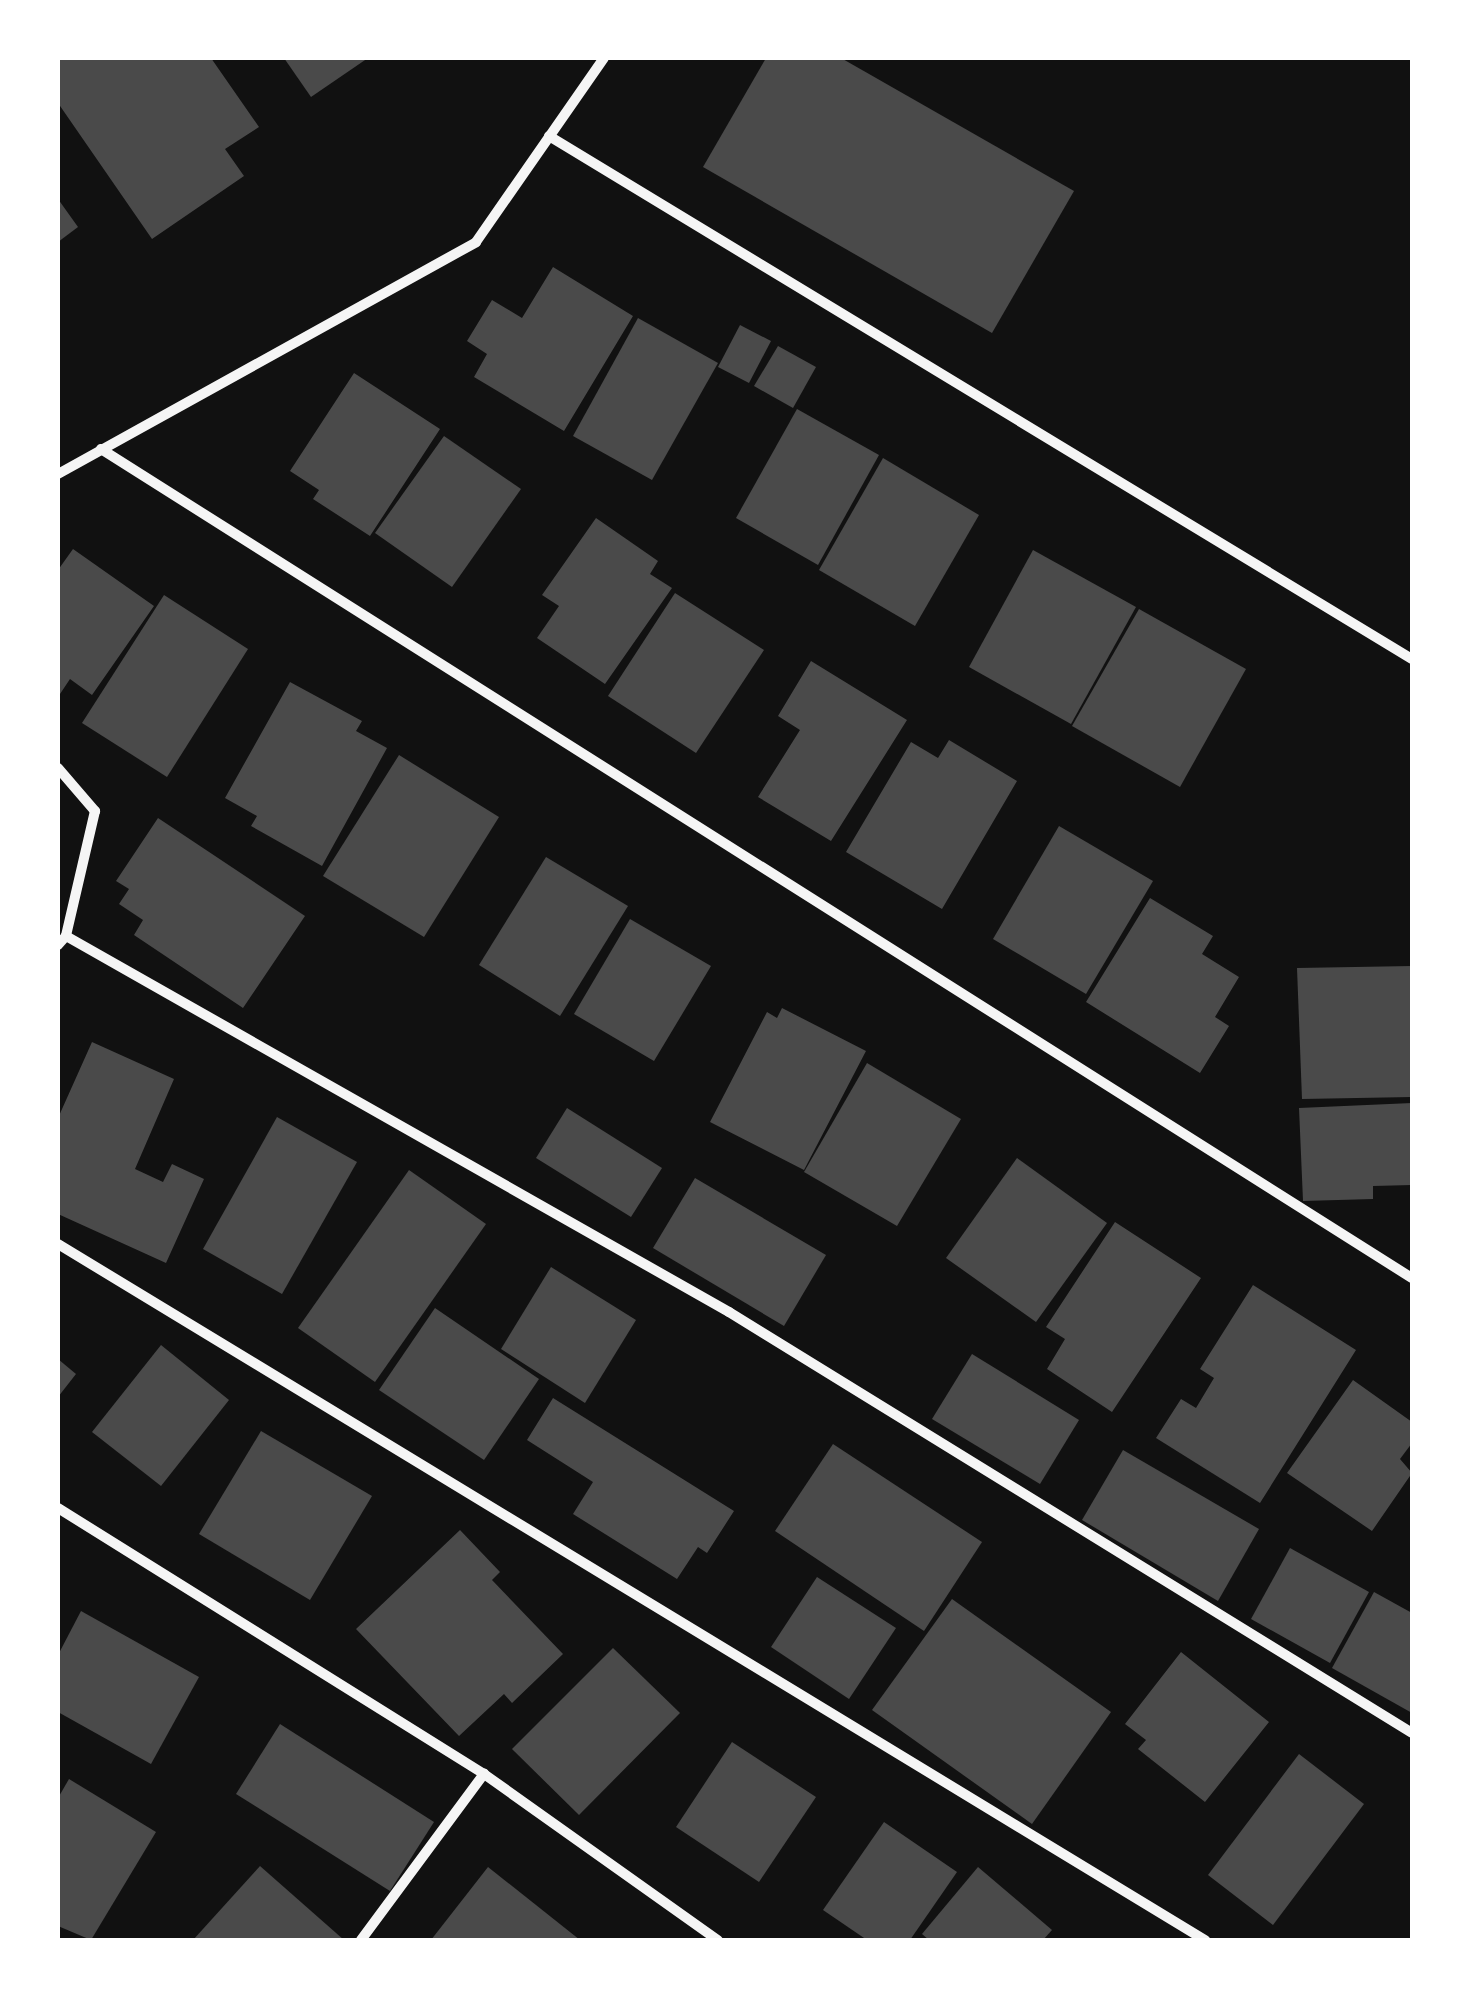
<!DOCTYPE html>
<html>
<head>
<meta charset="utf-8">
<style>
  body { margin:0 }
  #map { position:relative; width:1470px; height:1998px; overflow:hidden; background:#111; font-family:Montserrat,sans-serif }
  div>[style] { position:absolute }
  .building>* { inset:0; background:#4a4a4a }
  .minor>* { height:10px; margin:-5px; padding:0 5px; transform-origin:5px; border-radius:5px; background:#f5f5f5 }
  span { translate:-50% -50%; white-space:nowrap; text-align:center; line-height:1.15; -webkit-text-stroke:10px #fff; paint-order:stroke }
  .frame { position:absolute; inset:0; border:60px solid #fff; pointer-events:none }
</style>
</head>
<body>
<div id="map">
  <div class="building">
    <div style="clip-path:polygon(58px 58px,211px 58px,259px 127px,225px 149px,244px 176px,152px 239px,58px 103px)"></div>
    <div style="clip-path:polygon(284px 58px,368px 58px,311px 97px)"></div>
    <div style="clip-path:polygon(766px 58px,841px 58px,1074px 191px,992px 333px,703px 167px)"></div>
    <div style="clip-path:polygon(58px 199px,78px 227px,58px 242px)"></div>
    <div style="clip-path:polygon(553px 267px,633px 316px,564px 431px,474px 377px,487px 354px,467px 341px,492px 300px,522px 318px)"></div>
    <div style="clip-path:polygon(638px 318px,718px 363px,652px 480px,573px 436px)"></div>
    <div style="clip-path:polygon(740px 325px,771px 341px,749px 383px,718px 367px)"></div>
    <div style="clip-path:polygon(778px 346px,816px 367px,793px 408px,754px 386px)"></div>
    <div style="clip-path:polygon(354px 373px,440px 429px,370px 536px,313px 499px,319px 490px,290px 471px)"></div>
    <div style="clip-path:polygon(797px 409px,879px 455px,818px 565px,736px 518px)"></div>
    <div style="clip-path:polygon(444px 436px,521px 489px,452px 587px,375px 533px)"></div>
    <div style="clip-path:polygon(883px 458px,979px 515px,915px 626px,819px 570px)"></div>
    <div style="clip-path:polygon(596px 518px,658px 561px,650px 574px,672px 588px,605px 684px,537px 638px,559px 606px,542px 595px)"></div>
    <div style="clip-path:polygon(73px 549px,154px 606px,92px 695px,70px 679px,58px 697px,58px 570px)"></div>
    <div style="clip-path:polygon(1033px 550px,1136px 607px,1071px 724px,969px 667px)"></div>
    <div style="clip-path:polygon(675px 593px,764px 650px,696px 753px,608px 696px)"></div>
    <div style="clip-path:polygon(164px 595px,248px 649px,167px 777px,82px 723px)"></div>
    <div style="clip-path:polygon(1139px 609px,1246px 669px,1180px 787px,1072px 726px)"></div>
    <div style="clip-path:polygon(811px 661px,907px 720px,831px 841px,758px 797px,800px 730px,778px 716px)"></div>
    <div style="clip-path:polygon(290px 682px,362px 721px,356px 731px,387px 748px,322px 866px,251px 826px,257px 816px,225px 798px)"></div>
    <div style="clip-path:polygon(949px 740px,1017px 781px,942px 909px,846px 852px,911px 742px,938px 758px)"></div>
    <div style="clip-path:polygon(399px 755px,499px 817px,424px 937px,323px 876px)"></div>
    <div style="clip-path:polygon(158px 818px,305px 916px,243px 1008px,134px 935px,143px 920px,119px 904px,129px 889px,116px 881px)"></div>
    <div style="clip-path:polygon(1059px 826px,1153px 881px,1086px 994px,993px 939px)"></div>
    <div style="clip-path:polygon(546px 857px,628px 906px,560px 1016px,479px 965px)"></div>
    <div style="clip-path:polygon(1150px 898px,1213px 936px,1202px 954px,1239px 977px,1215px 1017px,1229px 1026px,1200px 1073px,1086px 1002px)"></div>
    <div style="clip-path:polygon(630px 919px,711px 966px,654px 1061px,574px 1014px)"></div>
    <div style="clip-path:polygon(1412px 966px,1412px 1097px,1302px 1099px,1297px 968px)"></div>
    <div style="clip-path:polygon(782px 1008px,866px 1051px,804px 1170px,710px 1122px,767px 1012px,777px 1018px)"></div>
    <div style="clip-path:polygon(92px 1042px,174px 1079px,135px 1169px,163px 1182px,172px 1164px,204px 1179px,166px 1263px,58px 1214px,58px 1118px)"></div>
    <div style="clip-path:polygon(867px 1063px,961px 1119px,897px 1226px,804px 1172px)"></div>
    <div style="clip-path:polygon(1412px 1103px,1412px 1185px,1373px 1186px,1373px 1199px,1303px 1201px,1299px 1108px)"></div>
    <div style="clip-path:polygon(567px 1108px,662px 1168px,631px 1217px,536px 1158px)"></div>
    <div style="clip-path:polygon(277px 1117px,357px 1162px,282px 1294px,203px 1249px)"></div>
    <div style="clip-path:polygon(1017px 1158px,1107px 1223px,1036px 1322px,946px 1258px)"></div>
    <div style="clip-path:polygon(409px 1170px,486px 1224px,375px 1382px,298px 1328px)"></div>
    <div style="clip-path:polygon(695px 1178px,826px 1255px,784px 1326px,653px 1248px)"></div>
    <div style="clip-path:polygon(1115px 1222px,1201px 1278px,1112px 1412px,1047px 1369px,1065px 1339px,1046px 1327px)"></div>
    <div style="clip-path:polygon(551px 1267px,636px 1320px,585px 1403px,501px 1349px)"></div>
    <div style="clip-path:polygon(1253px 1285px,1356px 1350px,1260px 1503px,1156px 1438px,1181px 1399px,1196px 1408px,1214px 1378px,1200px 1369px)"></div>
    <div style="clip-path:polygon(435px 1308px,539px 1379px,484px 1460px,379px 1390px)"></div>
    <div style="clip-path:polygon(161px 1345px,229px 1400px,161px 1486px,92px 1432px)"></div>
    <div style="clip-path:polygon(972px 1354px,1079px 1420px,1040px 1484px,932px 1419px)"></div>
    <div style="clip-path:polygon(58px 1359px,76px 1374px,58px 1397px)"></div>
    <div style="clip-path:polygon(1353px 1380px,1412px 1422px,1412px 1443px,1400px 1459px,1412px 1473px,1372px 1531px,1287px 1473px)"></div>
    <div style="clip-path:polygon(553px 1398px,734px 1511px,707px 1553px,698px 1547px,677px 1579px,573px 1514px,593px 1482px,527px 1440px)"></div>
    <div style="clip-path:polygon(261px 1431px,372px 1496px,310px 1600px,199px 1534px)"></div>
    <div style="clip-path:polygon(833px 1444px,982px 1542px,924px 1631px,775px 1531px)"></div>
    <div style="clip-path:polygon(1123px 1450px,1259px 1529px,1218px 1601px,1082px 1520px)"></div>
    <div style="clip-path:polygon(460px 1530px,500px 1572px,492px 1580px,563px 1654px,512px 1703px,504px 1694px,459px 1736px,356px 1629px)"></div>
    <div style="clip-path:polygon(1290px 1548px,1369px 1592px,1330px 1663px,1251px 1619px)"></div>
    <div style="clip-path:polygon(817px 1577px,896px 1628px,849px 1699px,771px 1647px)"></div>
    <div style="clip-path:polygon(1374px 1592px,1412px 1613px,1412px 1713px,1332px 1668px)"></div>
    <div style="clip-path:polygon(952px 1599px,1111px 1712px,1032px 1824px,872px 1710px)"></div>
    <div style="clip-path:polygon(81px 1611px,199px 1677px,151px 1764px,58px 1712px,58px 1655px)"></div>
    <div style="clip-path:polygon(613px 1648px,680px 1713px,579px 1815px,512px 1749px)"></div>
    <div style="clip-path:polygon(1181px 1652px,1269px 1722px,1205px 1802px,1138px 1749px,1146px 1740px,1125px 1724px)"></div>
    <div style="clip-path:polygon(280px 1724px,434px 1822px,390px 1891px,236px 1794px)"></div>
    <div style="clip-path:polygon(732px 1742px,816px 1797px,759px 1882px,676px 1827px)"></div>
    <div style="clip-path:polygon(1299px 1754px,1364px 1804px,1273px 1925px,1208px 1875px)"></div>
    <div style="clip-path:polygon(69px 1779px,156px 1832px,91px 1940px,58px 1926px,58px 1798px)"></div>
    <div style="clip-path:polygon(884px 1822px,957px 1872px,910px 1940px,867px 1940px,823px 1910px)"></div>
    <div style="clip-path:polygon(260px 1866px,344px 1940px,193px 1940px)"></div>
    <div style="clip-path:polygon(488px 1867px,580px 1940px,431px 1940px)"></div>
    <div style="clip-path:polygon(978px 1867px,1052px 1930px,1043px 1940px,929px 1940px,922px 1934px)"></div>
  </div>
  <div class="minor">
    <div style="left:549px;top:136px;width:1009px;rotate:31.22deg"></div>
    <div style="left:101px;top:449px;width:1551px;rotate:32.31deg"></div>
    <div style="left:58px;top:474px;width:478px;rotate:-29deg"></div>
    <div style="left:476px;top:242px;width:224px;rotate:-55.2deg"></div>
    <div style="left:58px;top:768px;width:57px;rotate:49.3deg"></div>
    <div style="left:95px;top:811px;width:128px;rotate:103.1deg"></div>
    <div style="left:66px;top:936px;width:12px;rotate:132deg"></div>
    <div style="left:66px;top:936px;width:762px;rotate:29.56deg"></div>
    <div style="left:729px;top:1312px;width:802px;rotate:31.65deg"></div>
    <div style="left:58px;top:1244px;width:1342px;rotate:31.25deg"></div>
    <div style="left:58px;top:1508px;width:502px;rotate:31.98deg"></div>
    <div style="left:484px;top:1774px;width:287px;rotate:35.4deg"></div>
    <div style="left:361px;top:1940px;width:207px;rotate:-53.5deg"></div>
  </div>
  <div class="frame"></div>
</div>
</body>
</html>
